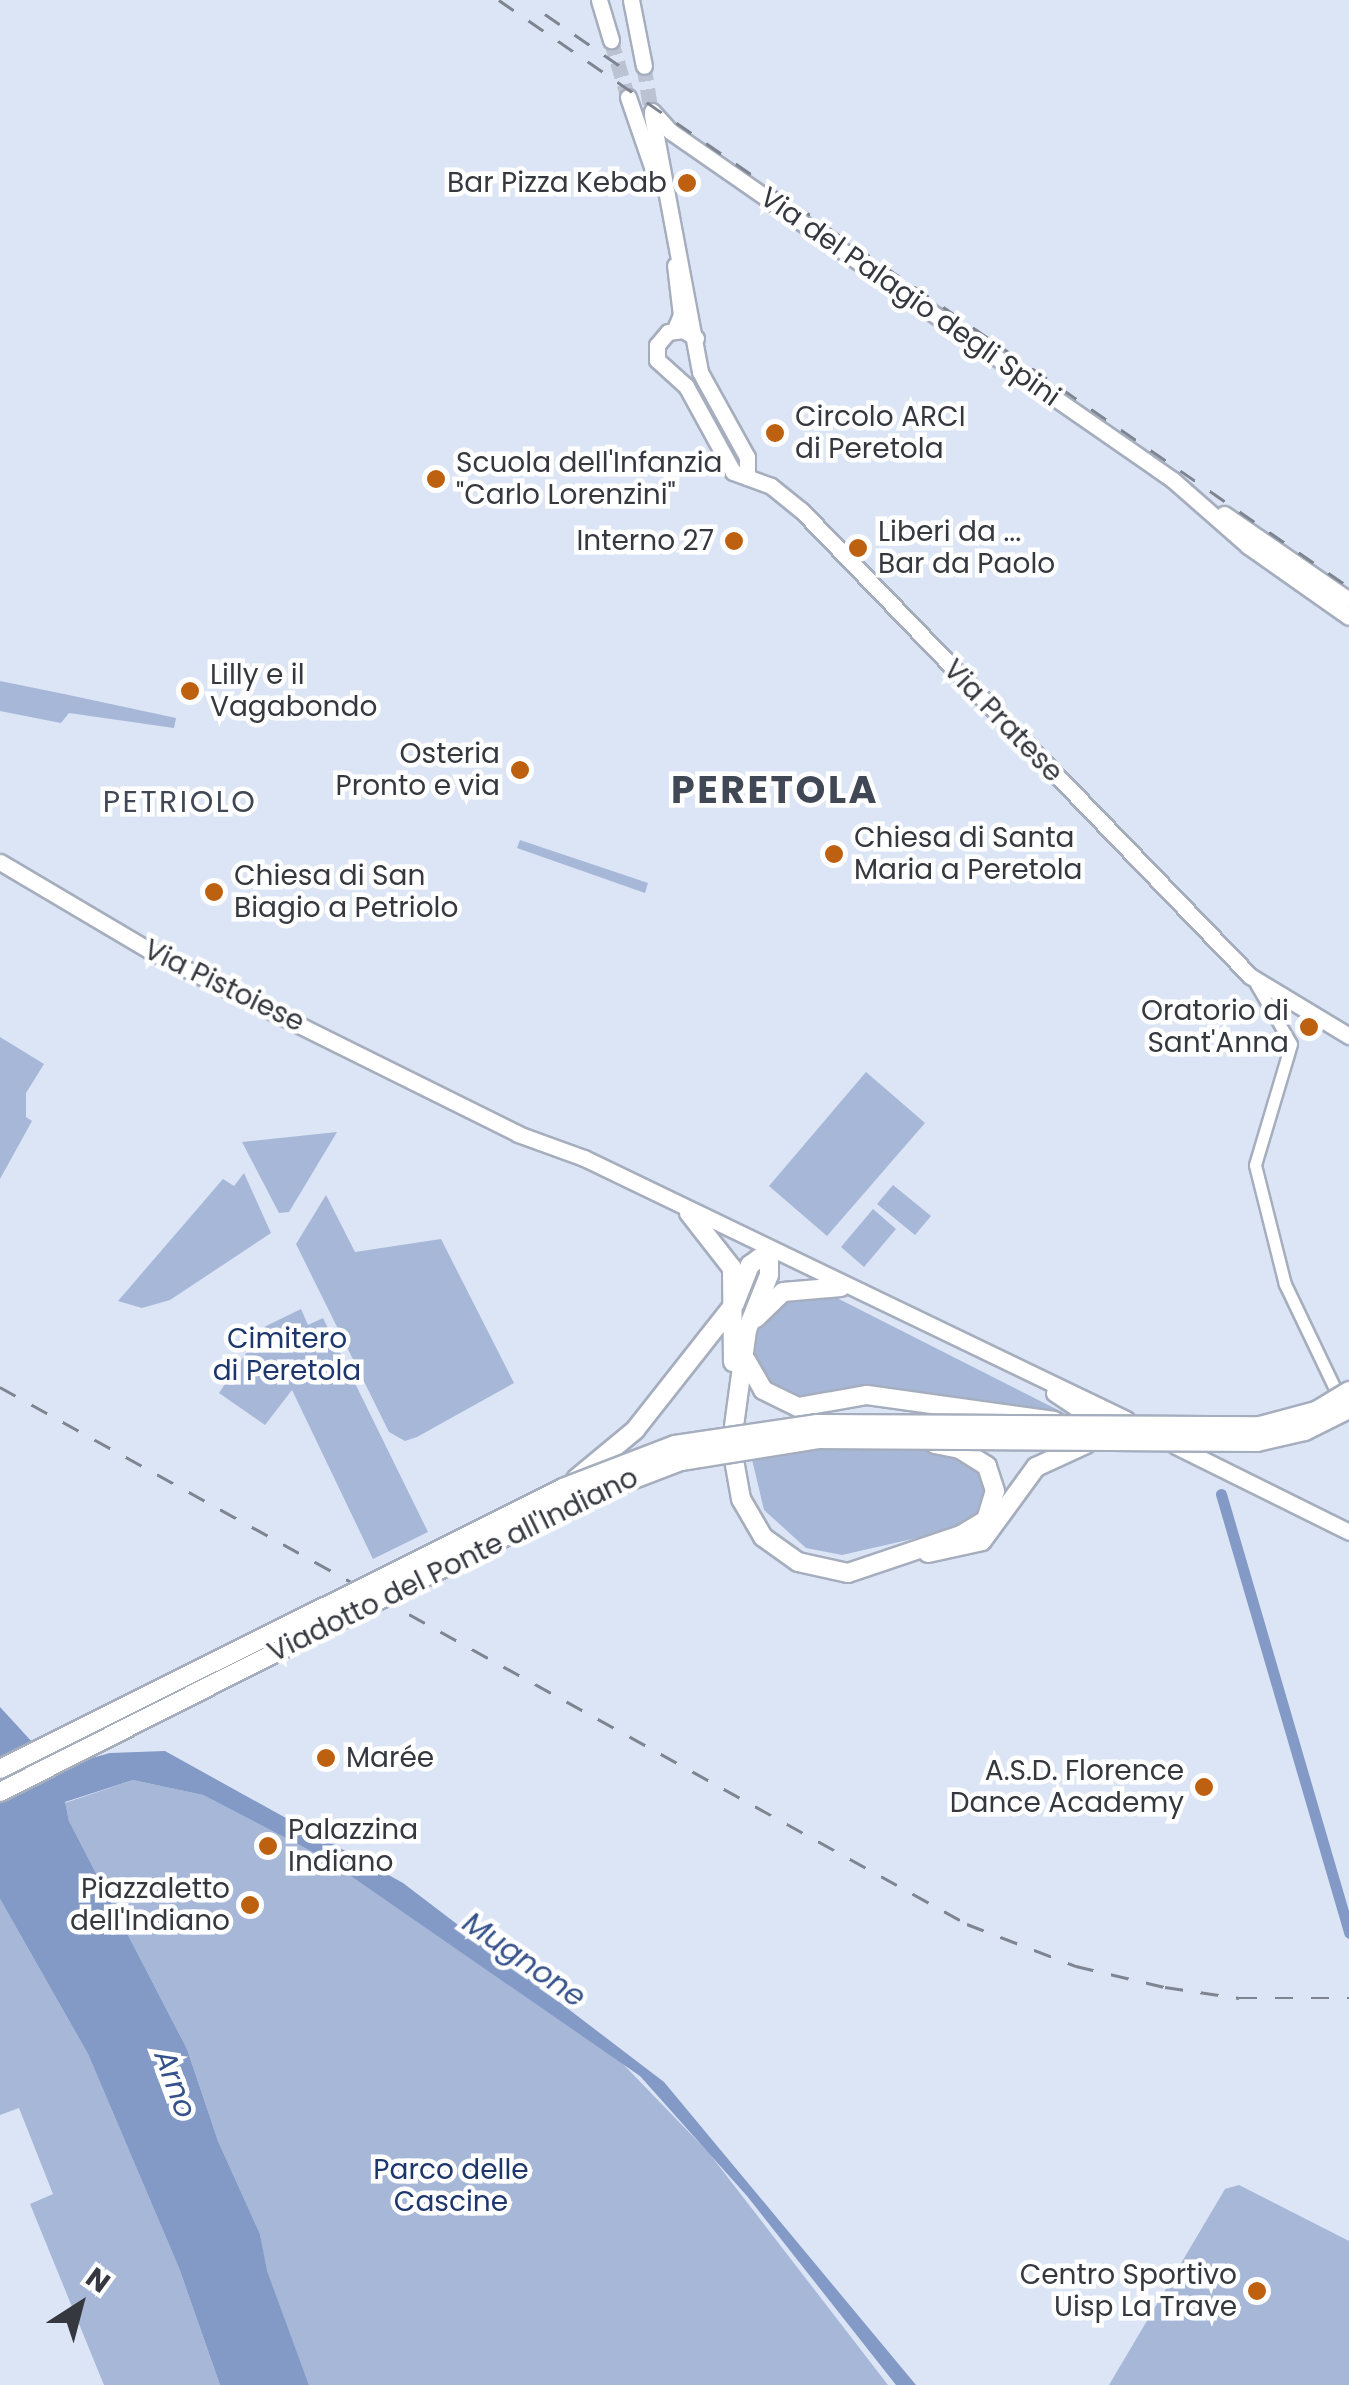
<!DOCTYPE html>
<html>
<head>
<meta charset="utf-8">
<style>
  body { margin:0 }
  #map { position:relative; width:1349px; height:2385px; overflow:hidden; background:#dce5f6; font-family:Poppins,sans-serif }
  div>[style] { position:absolute }
  .green>* { inset:0; background:#a6b7d8 }
  .water>* { inset:0; background:#839ac6 }
  .canal>* { height:11px; margin:-5.5px; padding:0 5.5px; transform-origin:5.5px; border-radius:5.5px; background:#839ac6 }
  .major-tunnel>* { height:15px; margin-top:-7.5px; transform-origin:0; background:repeating-linear-gradient(90deg,#bbc2d1 0 15px,transparent 0 23px) }
  .roads { filter:drop-shadow(2px 0 #a6aebe) drop-shadow(-2px 0 #a6aebe) drop-shadow(0 2px #a6aebe) drop-shadow(0 -2px #a6aebe) }
  .minor>* { height:11px; margin:-5.5px; padding:0 5.5px; transform-origin:5.5px; border-radius:5.5px; background:#fff }
  .major>* { height:15px; margin:-7.5px; padding:0 7.5px; transform-origin:7.5px; border-radius:7.5px; background:#fff }
  .highway>* { height:18px; margin:-9px; padding:0 9px; transform-origin:9px; border-radius:9px; background:#fff }
  .rail>* { height:2.5px; margin-top:-1.25px; transform-origin:0; background:repeating-linear-gradient(90deg,#7f8590 0 18px,transparent 0 36px) }
  .bridges { filter:drop-shadow(2px 0 #a6aebe) drop-shadow(-2px 0 #a6aebe) drop-shadow(0 2px #a6aebe) drop-shadow(0 -2px #a6aebe) }
  .highway-bridge>* { height:18px; margin:-9px; padding:0 9px; transform-origin:9px; border-radius:9px; background:#fff }
  .dots>* { width:28px; height:28px; translate:-50% -50%; box-sizing:border-box; border:5px solid #fff; border-radius:50% }
  span { translate:-50% -50%; white-space:nowrap; text-align:center; line-height:1.15; -webkit-text-stroke:9px #fff; paint-order:stroke }
  .poi-label { font-size:28px; color:#35383f }
  .right { translate:-100% -50%; text-align:right }
  .left { translate:0 -50%; text-align:left }
  .street-label { font-size:28px; color:#35383f }
  .park-label { font-size:28px; color:#1d366c }
  .neighbourhood-label { font-size:30px; color:#404755; letter-spacing:2.5px }
  .water-label { font-size:30px; color:#36528b; font-style:italic }
  .district-label { font-size:38px; color:#404755; font-weight:700; letter-spacing:2.5px }
  .north { position:absolute; left:30px; top:2255px; width:100px; height:100px; -webkit-text-stroke:8px #fff; paint-order:stroke; rotate:36deg; font-size:28px; font-weight:700; line-height:40px; text-align:center; color:#35383f }
  .north::after { content:''; display:block; margin:auto; width:35px; height:45px; background:#35383f; clip-path:polygon(50% 0,100% 100%,50% 72%,0 100%) }
</style>
</head>
<body>
<div id="map">
  <div class="green">
    <div style="clip-path:polygon(0 681px,64px 694px,176px 718px,174px 728px,69px 713px,61px 723px,0 711px)"></div>
    <div style="clip-path:polygon(520px 840px,648px 883px,645px 893px,517px 848px)"></div>
    <div style="clip-path:polygon(0 1037px,44px 1064px,26px 1093px,26px 1117px,32px 1121px,0 1179px)"></div>
    <div style="clip-path:polygon(866px 1072px,925px 1123px,827px 1236px,769px 1186px)"></div>
    <div style="clip-path:polygon(337px 1132px,289px 1212px,279px 1213px,242px 1142px)"></div>
    <div style="clip-path:polygon(244px 1173px,271px 1233px,170px 1300px,142px 1308px,118px 1301px,223px 1179px,234px 1186px)"></div>
    <div style="clip-path:polygon(893px 1185px,931px 1216px,915px 1235px,877px 1204px)"></div>
    <div style="clip-path:polygon(326px 1195px,355px 1252px,441px 1239px,514px 1383px,417px 1437px,405px 1441px,389px 1432px,296px 1244px)"></div>
    <div style="clip-path:polygon(873px 1209px,896px 1229px,864px 1267px,841px 1247px)"></div>
    <div style="clip-path:polygon(792px 1296px,833px 1296px,1074px 1418px,865px 1387px,822px 1399px,786px 1398px,755px 1371px,752px 1346px,757px 1326px)"></div>
    <div style="clip-path:polygon(301px 1309px,308px 1325px,323px 1318px,428px 1532px,373px 1559px,292px 1390px,265px 1425px,219px 1393px,264px 1327px)"></div>
    <div style="clip-path:polygon(878px 1443px,954px 1452px,984px 1472px,983px 1513px,969px 1526px,842px 1555px,806px 1548px,764px 1510px,750px 1451px)"></div>
    <div style="clip-path:polygon(133px 1780px,203px 1795px,326px 1859px,622px 2063px,709px 2153px,888px 2385px,309px 2385px,266px 2271px,260px 2234px,218px 2141px,187px 2049px,69px 1821px,65px 1803px)"></div>
    <div style="clip-path:polygon(0 1899px,88px 2054px,179px 2268px,220px 2385px,104px 2385px,30px 2204px,53px 2194px,19px 2108px,0 2115px)"></div>
    <div style="clip-path:polygon(1239px 2185px,1349px 2241px,1349px 2385px,1109px 2385px,1225px 2189px)"></div>
  </div>
  <div class="water">
    <div style="clip-path:polygon(0 1707px,56px 1768px,110px 1753px,165px 1751px,403px 1883px,664px 2082px,916px 2385px,896px 2385px,747px 2196px,640px 2076px,326px 1859px,203px 1795px,133px 1780px,65px 1802px,69px 1821px,187px 2049px,218px 2141px,260px 2234px,267px 2271px,309px 2385px,220px 2385px,179px 2268px,88px 2054px,0 1899px)"></div>
  </div>
  <div class="canal">
    <div style="left:1221px;top:1494px;width:457px;rotate:73.7deg"></div>
  </div>
  <div class="major-tunnel">
    <div style="left:611px;top:40px;width:59px;rotate:73.4deg"></div>
    <div style="left:644px;top:66px;width:45px;rotate:81deg"></div>
  </div>
  <div class="roads">
    <div class="minor">
      <div style="left:1256px;top:984px;width:69px;rotate:59.7deg"></div>
      <div style="left:1291px;top:1044px;width:126px;rotate:106.6deg"></div>
      <div style="left:1255px;top:1165px;width:123px;rotate:75.9deg"></div>
      <div style="left:1285px;top:1284px;width:116px;rotate:64.5deg"></div>
    </div>
    <div class="major">
      <div style="left:599px;top:0;width:42px;rotate:73.3deg"></div>
      <div style="left:631px;top:0;width:67px;rotate:78.9deg"></div>
      <div style="left:628px;top:97px;width:92px;rotate:71deg"></div>
      <div style="left:652px;top:111px;width:27px;rotate:48deg"></div>
      <div style="left:670px;top:131px;width:612px;rotate:34.75deg"></div>
      <div style="left:1173px;top:480px;width:100px;rotate:41.3deg"></div>
      <div style="left:1248px;top:546px;width:123px;rotate:35.1deg"></div>
      <div style="left:652px;top:115px;width:261px;rotate:79.4deg"></div>
      <div style="left:700px;top:372px;width:97px;rotate:61.1deg"></div>
      <div style="left:747px;top:457px;width:20px;rotate:90deg"></div>
      <div style="left:675px;top:329px;width:15px;rotate:-67deg"></div>
      <div style="left:681px;top:315px;width:50px;rotate:-96.8deg"></div>
      <div style="left:696px;top:338px;width:15px;rotate:-148deg"></div>
      <div style="left:683px;top:330px;width:15px;rotate:172deg"></div>
      <div style="left:668px;top:332px;width:17px;rotate:130deg"></div>
      <div style="left:657px;top:345px;width:15px;rotate:90deg"></div>
      <div style="left:657px;top:360px;width:39px;rotate:42deg"></div>
      <div style="left:686px;top:386px;width:98px;rotate:61.3deg"></div>
      <div style="left:733px;top:472px;width:40px;rotate:20.2deg"></div>
      <div style="left:771px;top:486px;width:38px;rotate:39deg"></div>
      <div style="left:801px;top:510px;width:647px;rotate:46.06deg"></div>
      <div style="left:1250px;top:976px;width:116px;rotate:31.2deg"></div>
      <div style="left:1224px;top:514px;width:152px;rotate:34.5deg"></div>
      <div style="left:0;top:862px;width:179px;rotate:30.6deg"></div>
      <div style="left:154px;top:953px;width:407px;rotate:26.4deg"></div>
      <div style="left:518px;top:1134px;width:70px;rotate:20deg"></div>
      <div style="left:584px;top:1158px;width:602px;rotate:25.71deg"></div>
      <div style="left:1054px;top:1393px;width:47px;rotate:33.7deg"></div>
      <div style="left:1176px;top:1446px;width:193px;rotate:26.4deg"></div>
    </div>
    <div class="highway">
      <div style="left:689px;top:1213px;width:70px;rotate:52deg"></div>
      <div style="left:732px;top:1268px;width:94px;rotate:89.4deg"></div>
      <div style="left:756px;top:1318px;width:37px;rotate:-44deg"></div>
      <div style="left:783px;top:1292px;width:58px;rotate:-4.9deg"></div>
      <div style="left:746px;top:1360px;width:34px;rotate:60deg"></div>
      <div style="left:763px;top:1390px;width:39px;rotate:26deg"></div>
      <div style="left:798px;top:1407px;width:70px;rotate:-9.9deg"></div>
      <div style="left:867px;top:1395px;width:189px;rotate:7.9deg"></div>
      <div style="left:733px;top:1454px;width:46px;rotate:79.9deg"></div>
      <div style="left:741px;top:1499px;width:44px;rotate:59.9deg"></div>
      <div style="left:763px;top:1537px;width:43px;rotate:35.5deg"></div>
      <div style="left:798px;top:1562px;width:51px;rotate:12.4deg"></div>
      <div style="left:848px;top:1573px;width:119px;rotate:-18.6deg"></div>
      <div style="left:961px;top:1535px;width:29px;rotate:-31deg"></div>
      <div style="left:986px;top:1520px;width:30px;rotate:-73deg"></div>
      <div style="left:995px;top:1491px;width:26px;rotate:-108deg"></div>
      <div style="left:987px;top:1466px;width:32px;rotate:-148deg"></div>
      <div style="left:960px;top:1449px;width:26px;rotate:-169deg"></div>
      <div style="left:576px;top:1479px;width:77px;rotate:-39.7deg"></div>
      <div style="left:635px;top:1430px;width:162px;rotate:-51.8deg"></div>
      <div style="left:735px;top:1303px;width:41px;rotate:-68.5deg"></div>
      <div style="left:750px;top:1265px;width:24px;rotate:-36deg"></div>
      <div style="left:769px;top:1251px;width:24px;rotate:90deg"></div>
      <div style="left:769px;top:1275px;width:59px;rotate:111.8deg"></div>
      <div style="left:747px;top:1330px;width:97px;rotate:97.7deg"></div>
      <div style="left:928px;top:1553px;width:55px;rotate:-12.5deg"></div>
      <div style="left:982px;top:1541px;width:92px;rotate:-53.9deg"></div>
      <div style="left:1036px;top:1467px;width:55px;rotate:-24.7deg"></div>
    </div>
  </div>
  <div class="rail">
    <div style="left:499px;top:0;width:1033px;rotate:34.63deg"></div>
    <div style="left:545px;top:14px;width:95px;rotate:34.7deg"></div>
    <div style="left:0;top:1387px;width:1106px;rotate:29.04deg"></div>
    <div style="left:967px;top:1924px;width:117px;rotate:21.1deg"></div>
    <div style="left:1076px;top:1966px;width:91px;rotate:13.3deg"></div>
    <div style="left:1165px;top:1987px;width:75px;rotate:8.5deg"></div>
    <div style="left:1239px;top:1998px;width:110px"></div>
  </div>
  <div class="bridges">
    <div class="highway-bridge">
      <div style="left:0;top:1769px;width:629px;rotate:-26.52deg"></div>
      <div style="left:563px;top:1488px;width:120px;rotate:-21deg"></div>
      <div style="left:675px;top:1445px;width:144px;rotate:-8.4deg"></div>
      <div style="left:817px;top:1424px;width:443px;rotate:0.3deg"></div>
      <div style="left:1260px;top:1426px;width:58px;rotate:-15deg"></div>
      <div style="left:1316px;top:1411px;width:39px;rotate:-31deg"></div>
      <div style="left:0;top:1792px;width:640px;rotate:-26.85deg"></div>
      <div style="left:571px;top:1503px;width:118px;rotate:-20.9deg"></div>
      <div style="left:681px;top:1461px;width:139px;rotate:-9.1deg"></div>
      <div style="left:818px;top:1439px;width:439px;rotate:0.4deg"></div>
      <div style="left:1257px;top:1442px;width:49px;rotate:-12.9deg"></div>
      <div style="left:1305px;top:1431px;width:49px;rotate:-26.6deg"></div>
    </div>
  </div>
  <div class="dots">
    <div style="left:687px;top:183px;background:#bd600f"></div>
    <div style="left:775px;top:433px;background:#bd600f"></div>
    <div style="left:436px;top:479px;background:#bd600f"></div>
    <div style="left:734px;top:541px;background:#bd600f"></div>
    <div style="left:858px;top:548px;background:#bd600f"></div>
    <div style="left:190px;top:691px;background:#bd600f"></div>
    <div style="left:520px;top:770px;background:#bd600f"></div>
    <div style="left:834px;top:854px;background:#bd600f"></div>
    <div style="left:214px;top:892px;background:#bd600f"></div>
    <div style="left:1309px;top:1027px;background:#bd600f"></div>
    <div style="left:326px;top:1758px;background:#bd600f"></div>
    <div style="left:1204px;top:1787px;background:#bd600f"></div>
    <div style="left:268px;top:1846px;background:#bd600f"></div>
    <div style="left:250px;top:1905px;background:#bd600f"></div>
    <div style="left:1257px;top:2291px;background:#bd600f"></div>
  </div>
  <div class="poi-label">
    <span class="right" style="left:667px;top:183px">Bar Pizza Kebab</span>
    <span class="left" style="left:795px;top:433px">Circolo ARCI<br>di Peretola</span>
    <span class="left" style="left:456px;top:479px">Scuola dell'Infanzia<br>"Carlo Lorenzini"</span>
    <span class="left" style="left:878px;top:548px">Liberi da ...<br>Bar da Paolo</span>
    <span class="right" style="left:714px;top:541px">Interno 27</span>
    <span class="left" style="left:210px;top:691px">Lilly e il<br>Vagabondo</span>
    <span class="right" style="left:500px;top:770px">Osteria<br>Pronto e via</span>
    <span class="left" style="left:854px;top:854px">Chiesa di Santa<br>Maria a Peretola</span>
    <span class="left" style="left:234px;top:892px">Chiesa di San<br>Biagio a Petriolo</span>
    <span class="right" style="left:1289px;top:1027px">Oratorio di<br>Sant'Anna</span>
    <span class="left" style="left:346px;top:1758px">Marée</span>
    <span class="right" style="left:1184px;top:1787px">A.S.D. Florence<br>Dance Academy</span>
    <span class="left" style="left:288px;top:1846px">Palazzina<br>Indiano</span>
    <span class="right" style="left:230px;top:1905px">Piazzaletto<br>dell'Indiano</span>
    <span class="right" style="left:1237px;top:2291px">Centro Sportivo<br>Uisp La Trave</span>
  </div>
  <div class="street-label">
    <span style="left:910px;top:297px;rotate:35deg">Via del Palagio degli Spini</span>
    <span style="left:1003px;top:721px;rotate:46deg">Via Pratese</span>
    <span style="left:224px;top:986px;rotate:26deg">Via Pistoiese</span>
    <span style="left:453px;top:1565px;rotate:-26deg">Viadotto del Ponte all'Indiano</span>
  </div>
  <div class="park-label">
    <span style="left:287px;top:1355px">Cimitero<br>di Peretola</span>
    <span style="left:451px;top:2186px">Parco delle<br>Cascine</span>
  </div>
  <div class="neighbourhood-label">
    <span style="left:180px;top:802px">PETRIOLO</span>
  </div>
  <div class="water-label">
    <span style="left:524px;top:1960px;rotate:35deg">Mugnone</span>
    <span style="left:175px;top:2084px;rotate:70deg">Arno</span>
  </div>
  <div class="district-label">
    <span style="left:775px;top:790px">PERETOLA</span>
  </div>
  <div class="north">N</div>
</div>
</body>
</html>
